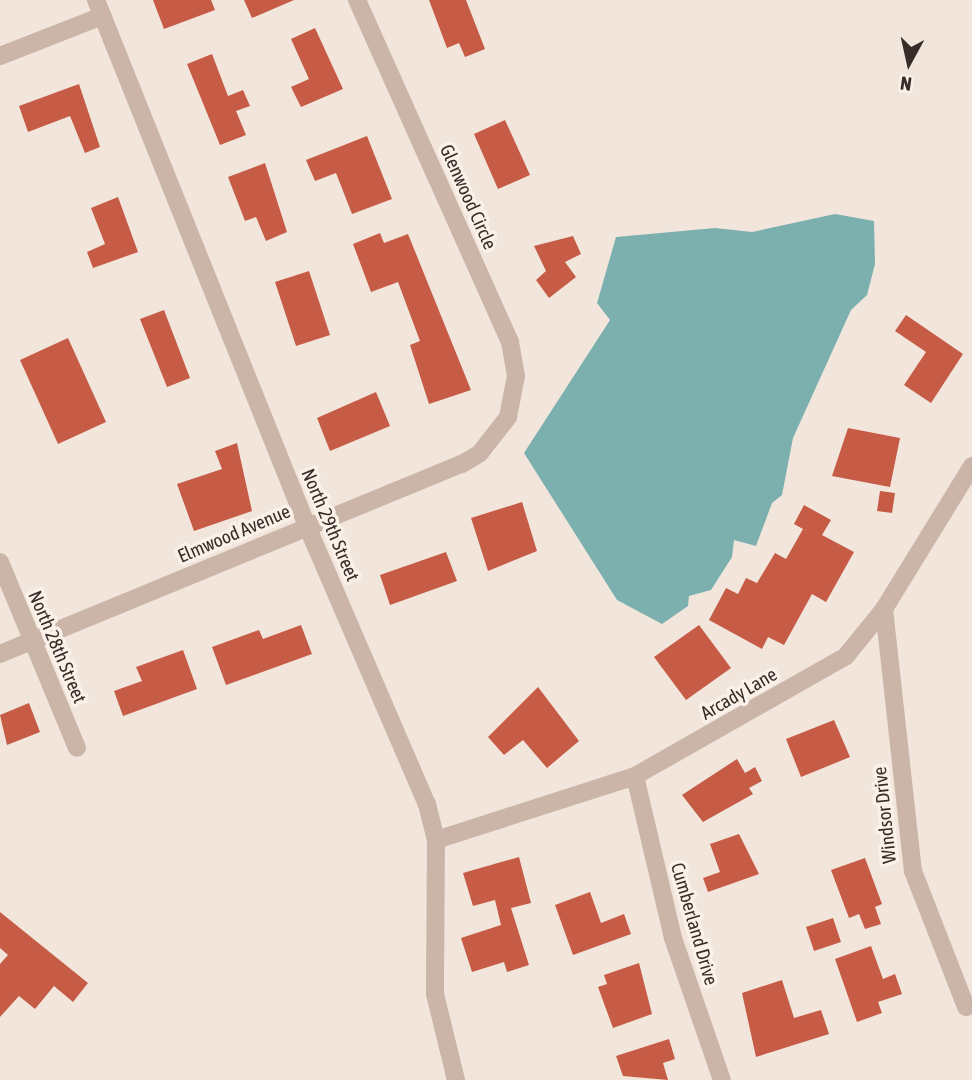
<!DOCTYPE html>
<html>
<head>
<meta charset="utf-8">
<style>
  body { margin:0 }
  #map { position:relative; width:972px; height:1080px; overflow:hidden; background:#f2e6dc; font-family:"Asap Condensed",sans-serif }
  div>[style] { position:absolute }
  .water>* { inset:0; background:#7bb0ae }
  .building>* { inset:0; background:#c65b46 }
  .minor>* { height:18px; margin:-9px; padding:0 9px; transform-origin:9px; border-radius:9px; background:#cbb5a8 }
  span { translate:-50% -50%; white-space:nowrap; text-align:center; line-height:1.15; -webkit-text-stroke:7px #faf1e9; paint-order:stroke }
  .street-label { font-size:19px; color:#372c28 }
  .north { position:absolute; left:874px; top:28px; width:70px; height:70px; -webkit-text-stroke:5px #faf1e9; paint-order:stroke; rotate:188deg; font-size:19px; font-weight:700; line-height:28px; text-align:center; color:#372c28 }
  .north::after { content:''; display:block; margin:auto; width:24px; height:32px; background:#372c28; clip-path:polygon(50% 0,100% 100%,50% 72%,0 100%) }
</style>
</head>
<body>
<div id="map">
  <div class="water">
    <div style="clip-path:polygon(835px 214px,874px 221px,875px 264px,867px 295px,851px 310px,793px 438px,782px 495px,772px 503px,756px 546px,734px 540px,732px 557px,711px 590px,689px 596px,688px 606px,662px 624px,617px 600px,524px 453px,610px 320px,597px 303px,616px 237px,715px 228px,752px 232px)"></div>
  </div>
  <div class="building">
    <div style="clip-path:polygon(153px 0,211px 0,215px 10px,164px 29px)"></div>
    <div style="clip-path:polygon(244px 0,294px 0,252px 18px)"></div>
    <div style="clip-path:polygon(429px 0,466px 0,485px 49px,465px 57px,459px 43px,447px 48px)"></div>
    <div style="clip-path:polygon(315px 28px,343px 89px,301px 107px,291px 87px,309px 79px,291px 39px)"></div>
    <div style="clip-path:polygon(212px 54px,228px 96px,243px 90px,250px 106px,236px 111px,246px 135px,220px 145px,187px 64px)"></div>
    <div style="clip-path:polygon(79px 84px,100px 147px,85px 153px,70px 116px,28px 132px,19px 106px)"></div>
    <div style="clip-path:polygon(505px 120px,530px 175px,498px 189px,474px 134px)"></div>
    <div style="clip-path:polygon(367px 136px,392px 199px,352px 214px,336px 173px,315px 181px,306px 160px)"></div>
    <div style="clip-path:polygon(265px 163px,287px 232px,266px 241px,256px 217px,245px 221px,228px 177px)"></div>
    <div style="clip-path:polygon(118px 197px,138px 252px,93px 268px,87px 252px,105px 244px,91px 208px)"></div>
    <div style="clip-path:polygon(380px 233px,384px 243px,408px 234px,471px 390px,429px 404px,410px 345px,420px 341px,398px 282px,371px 292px,353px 244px)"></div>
    <div style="clip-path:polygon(573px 236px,581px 254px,565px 262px,576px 277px,549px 298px,536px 280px,546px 271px,534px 246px)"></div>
    <div style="clip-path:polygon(309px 271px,330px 335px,296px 346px,275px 282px)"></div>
    <div style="clip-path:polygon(164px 310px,190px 378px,167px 387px,140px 319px)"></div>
    <div style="clip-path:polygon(906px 315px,963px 354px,931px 403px,904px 385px,926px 352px,895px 331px)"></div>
    <div style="clip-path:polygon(68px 338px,106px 422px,58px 444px,20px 360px)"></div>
    <div style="clip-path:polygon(376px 392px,390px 426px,330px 451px,317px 418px)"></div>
    <div style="clip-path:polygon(848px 428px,900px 438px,890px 487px,832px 476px)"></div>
    <div style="clip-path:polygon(237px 443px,252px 511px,194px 531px,177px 484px,222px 469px,215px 451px)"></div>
    <div style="clip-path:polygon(880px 491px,895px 493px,892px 513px,877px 511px)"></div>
    <div style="clip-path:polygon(522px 502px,537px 551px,488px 571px,471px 518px)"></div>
    <div style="clip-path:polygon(804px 505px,831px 520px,822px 535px,854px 552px,826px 602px,812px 594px,784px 645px,768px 637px,762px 649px,709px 620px,726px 588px,738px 594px,746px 578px,757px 583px,775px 553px,786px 559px,803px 529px,794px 524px)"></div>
    <div style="clip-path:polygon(446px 552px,457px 581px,390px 605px,380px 575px)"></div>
    <div style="clip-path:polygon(301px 625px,312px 654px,226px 685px,212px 647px,259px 630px,263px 639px)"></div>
    <div style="clip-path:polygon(699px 625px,731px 668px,686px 700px,654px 657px)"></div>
    <div style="clip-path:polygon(183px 650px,197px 689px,123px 716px,114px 691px,142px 681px,136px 667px)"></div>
    <div style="clip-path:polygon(538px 687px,579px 741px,547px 768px,523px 740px,504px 755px,488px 737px)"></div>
    <div style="clip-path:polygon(29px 703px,40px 732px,7px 745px,0 715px)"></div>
    <div style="clip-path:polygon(834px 720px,850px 757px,801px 777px,786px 739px)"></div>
    <div style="clip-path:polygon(737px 759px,745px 773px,755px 767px,762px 781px,749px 788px,753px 794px,703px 822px,682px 795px)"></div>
    <div style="clip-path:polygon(739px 834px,759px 874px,708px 892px,703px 878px,720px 872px,710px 844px)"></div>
    <div style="clip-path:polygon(519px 857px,531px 903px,511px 908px,529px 965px,507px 972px,504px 962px,472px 972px,461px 938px,501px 925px,495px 900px,473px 906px,463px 873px)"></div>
    <div style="clip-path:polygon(865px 858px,882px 904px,875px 907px,881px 924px,865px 929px,859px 914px,849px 918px,831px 870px)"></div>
    <div style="clip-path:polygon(590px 892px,601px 923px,624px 914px,631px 934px,573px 955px,555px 905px)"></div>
    <div style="clip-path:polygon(0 912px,88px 983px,73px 1002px,54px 986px,35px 1009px,19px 996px,0 1017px,0 964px,8px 955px,0 948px)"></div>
    <div style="clip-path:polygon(833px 918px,841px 942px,814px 951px,806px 927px)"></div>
    <div style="clip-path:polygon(871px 946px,883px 979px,895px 974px,902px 994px,878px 1002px,882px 1013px,857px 1022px,835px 959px)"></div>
    <div style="clip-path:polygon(639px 963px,652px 1014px,613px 1028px,598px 987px,607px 984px,604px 975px)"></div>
    <div style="clip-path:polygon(782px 980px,794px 1018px,821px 1010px,829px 1034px,756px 1057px,742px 993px)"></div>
    <div style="clip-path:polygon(669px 1039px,675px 1059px,663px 1063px,668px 1080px,623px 1076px,616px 1056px)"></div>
  </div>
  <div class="minor">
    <div style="left:96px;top:0;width:567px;rotate:68.14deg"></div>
    <div style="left:307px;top:526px;width:303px;rotate:66.7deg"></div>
    <div style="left:427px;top:804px;width:37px;rotate:76deg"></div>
    <div style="left:436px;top:840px;width:154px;rotate:90.4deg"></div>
    <div style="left:435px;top:994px;width:89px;rotate:76.3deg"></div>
    <div style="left:0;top:56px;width:110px;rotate:-21.4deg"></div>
    <div style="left:0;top:562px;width:201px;rotate:67.5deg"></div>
    <div style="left:884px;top:609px;width:264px;rotate:83.7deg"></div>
    <div style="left:913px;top:871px;width:146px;rotate:68.7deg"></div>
    <div style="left:0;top:654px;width:500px;rotate:-22.4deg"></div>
    <div style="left:462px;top:464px;width:21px;rotate:-31deg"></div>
    <div style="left:480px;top:453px;width:46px;rotate:-52.1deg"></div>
    <div style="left:508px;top:417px;width:42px;rotate:-79deg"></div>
    <div style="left:516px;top:376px;width:35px;rotate:-100deg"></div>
    <div style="left:510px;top:342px;width:375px;rotate:-114.1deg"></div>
    <div style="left:635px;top:776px;width:166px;rotate:76.8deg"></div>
    <div style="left:673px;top:938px;width:150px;rotate:71deg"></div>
    <div style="left:436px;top:840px;width:209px;rotate:-17.8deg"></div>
    <div style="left:635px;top:776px;width:243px;rotate:-29.6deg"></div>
    <div style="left:846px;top:656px;width:60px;rotate:-51deg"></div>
    <div style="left:884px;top:609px;width:168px;rotate:-58.4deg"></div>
  </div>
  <div class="street-label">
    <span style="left:468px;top:197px;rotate:66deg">Glenwood Circle</span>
    <span style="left:330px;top:525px;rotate:67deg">North 29th Street</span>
    <span style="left:234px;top:534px;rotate:-23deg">Elmwood Avenue</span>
    <span style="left:57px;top:647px;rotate:67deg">North 28th Street</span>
    <span style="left:739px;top:694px;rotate:-30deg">Arcady Lane</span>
    <span style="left:885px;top:815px;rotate:-96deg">Windsor Drive</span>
    <span style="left:694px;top:924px;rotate:74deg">Cumberland Drive</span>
  </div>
  <div class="north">N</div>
</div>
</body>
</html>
